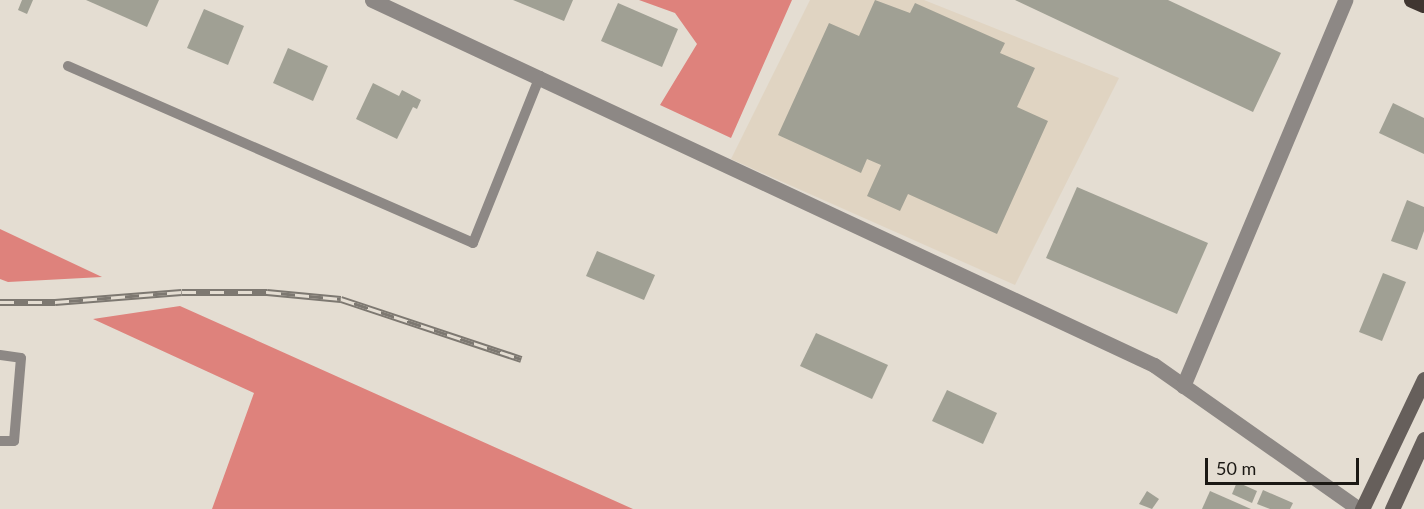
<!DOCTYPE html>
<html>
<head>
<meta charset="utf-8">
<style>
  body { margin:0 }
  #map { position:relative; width:1424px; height:509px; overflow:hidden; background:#e4ddd2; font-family:Lato,sans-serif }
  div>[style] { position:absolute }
  .built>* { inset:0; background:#e0d4c2 }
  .forest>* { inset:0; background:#de827c }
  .building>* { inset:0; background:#a0a094 }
  .service>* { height:10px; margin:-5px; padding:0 5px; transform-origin:5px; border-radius:5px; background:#8d8885 }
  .minor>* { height:15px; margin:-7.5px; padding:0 7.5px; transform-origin:7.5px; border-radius:7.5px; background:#8d8885 }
  .secondary>* { height:15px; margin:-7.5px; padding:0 7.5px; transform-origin:7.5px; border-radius:7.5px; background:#665f5b }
  .trunk>* { height:16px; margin:-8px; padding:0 8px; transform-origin:8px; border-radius:8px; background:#403631 }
  .rail>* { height:7px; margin-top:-3.5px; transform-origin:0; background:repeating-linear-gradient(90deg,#e4ddd2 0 14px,#7d7871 0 28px); box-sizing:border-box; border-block:2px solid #7d7871 }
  span { translate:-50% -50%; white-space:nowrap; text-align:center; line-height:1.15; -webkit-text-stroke:4.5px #e4ddd2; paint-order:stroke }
  .scale { position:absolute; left:1205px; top:458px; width:154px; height:27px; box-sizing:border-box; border:3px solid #1b1814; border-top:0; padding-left:8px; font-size:18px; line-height:21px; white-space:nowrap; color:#1b1814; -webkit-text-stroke:4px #e4ddd2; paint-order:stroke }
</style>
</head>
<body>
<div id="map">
  <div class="built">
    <div style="clip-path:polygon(810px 0,924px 0,1119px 78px,1015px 285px,731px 159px)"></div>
  </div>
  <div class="forest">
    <div style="clip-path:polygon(639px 0,792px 0,731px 138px,660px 105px,697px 44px,675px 13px)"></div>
    <div style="clip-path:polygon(0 229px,102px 277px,8px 282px,0 279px)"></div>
    <div style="clip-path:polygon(180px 306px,633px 509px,212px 509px,254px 393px,93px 319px)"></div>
  </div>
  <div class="building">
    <div style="clip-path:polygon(22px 0,33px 0,27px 14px,18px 10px)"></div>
    <div style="clip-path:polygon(86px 0,159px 0,147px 27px)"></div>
    <div style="clip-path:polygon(513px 0,573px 0,564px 21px)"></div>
    <div style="clip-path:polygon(875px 0,910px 13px,915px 3px,1005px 43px,1000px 53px,1035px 68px,1017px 107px,1048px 121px,997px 234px,908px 194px,900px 211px,867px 196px,881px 165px,867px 159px,861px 173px,778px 135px,829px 23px,859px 36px)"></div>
    <div style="clip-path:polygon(1015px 0,1168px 0,1281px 53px,1253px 112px)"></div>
    <div style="clip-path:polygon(618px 3px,678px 29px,662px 67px,601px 41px)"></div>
    <div style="clip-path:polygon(204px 9px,244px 26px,228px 65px,187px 48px)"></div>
    <div style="clip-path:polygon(288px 48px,328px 66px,313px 101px,273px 83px)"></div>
    <div style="clip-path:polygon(373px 83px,399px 96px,402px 90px,421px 100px,417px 109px,413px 107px,397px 139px,356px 119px)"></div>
    <div style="clip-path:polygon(1393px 103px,1424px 118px,1424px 154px,1379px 133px)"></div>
    <div style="clip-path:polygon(1077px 187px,1208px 243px,1177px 314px,1046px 258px)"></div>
    <div style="clip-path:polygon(1407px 200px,1424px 207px,1424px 231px,1417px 250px,1391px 241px)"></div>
    <div style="clip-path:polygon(597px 251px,655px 275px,644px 300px,586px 276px)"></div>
    <div style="clip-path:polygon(1383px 273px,1406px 282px,1382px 341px,1359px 332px)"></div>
    <div style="clip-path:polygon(816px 333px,888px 365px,872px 399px,800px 366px)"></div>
    <div style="clip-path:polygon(947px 390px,997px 413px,983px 444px,932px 421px)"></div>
    <div style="clip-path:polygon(1237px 482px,1257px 491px,1252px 503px,1232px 494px)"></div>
    <div style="clip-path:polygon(1263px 490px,1293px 503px,1290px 509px,1270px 509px,1257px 504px)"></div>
    <div style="clip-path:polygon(1147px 491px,1159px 499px,1152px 509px,1139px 504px)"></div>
    <div style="clip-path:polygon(1210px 491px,1251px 509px,1202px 509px)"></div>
  </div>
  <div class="service">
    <div style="left:68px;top:66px;width:442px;rotate:23.6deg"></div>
    <div style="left:473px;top:243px;width:180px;rotate:-68.1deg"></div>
    <div style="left:0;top:355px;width:21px;rotate:8deg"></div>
    <div style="left:21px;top:358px;width:83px;rotate:94.8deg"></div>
    <div style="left:14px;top:441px;width:14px;rotate:180deg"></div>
  </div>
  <div class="minor">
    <div style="left:372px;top:0;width:863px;rotate:25.02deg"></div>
    <div style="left:1154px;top:365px;width:251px;rotate:35.1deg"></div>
    <div style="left:1183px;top:386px;width:419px;rotate:-67.2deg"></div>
  </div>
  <div class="secondary">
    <div style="left:1362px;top:509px;width:144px;rotate:-64.5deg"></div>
    <div style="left:1392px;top:509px;width:77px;rotate:-65.4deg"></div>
  </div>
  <div class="trunk">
    <div style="left:1412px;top:0;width:13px;rotate:23deg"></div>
  </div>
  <div class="rail">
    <div style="left:0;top:302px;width:55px"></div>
    <div style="left:55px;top:302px;width:127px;rotate:-4.5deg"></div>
    <div style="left:182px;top:292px;width:85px"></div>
    <div style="left:267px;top:292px;width:74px;rotate:5.4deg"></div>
    <div style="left:341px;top:299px;width:190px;rotate:18.4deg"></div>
  </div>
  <div class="scale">50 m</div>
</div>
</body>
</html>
